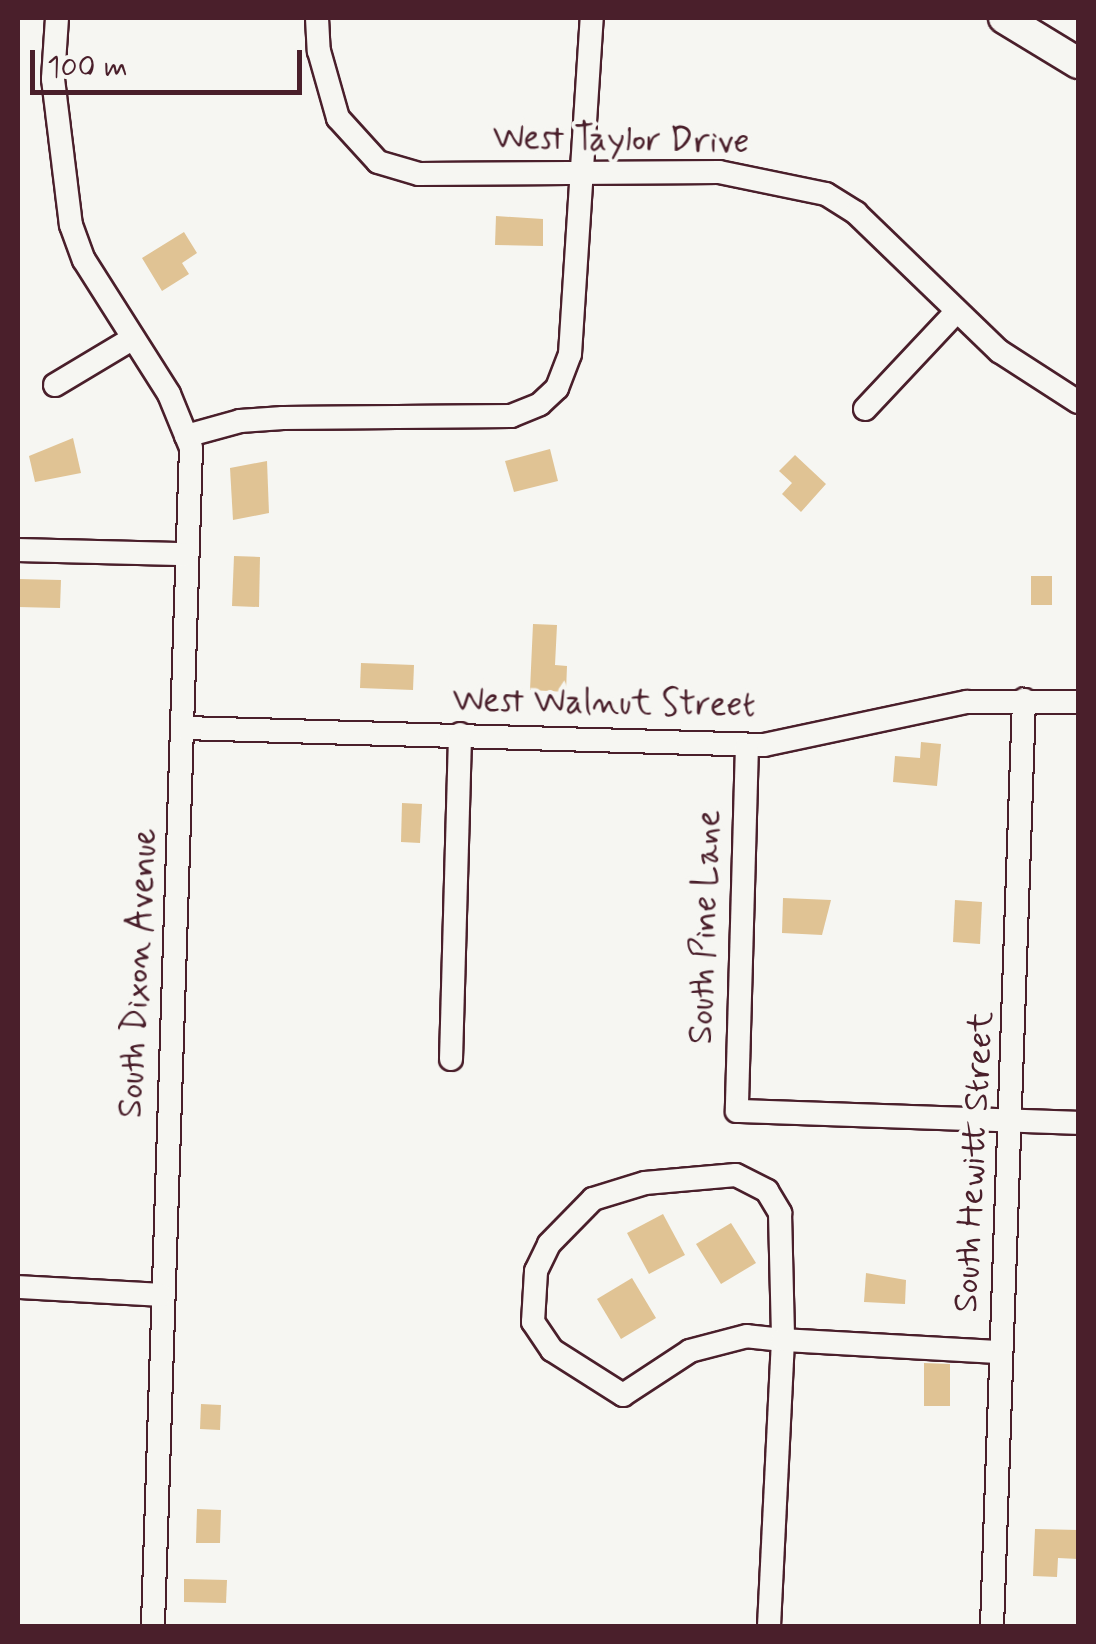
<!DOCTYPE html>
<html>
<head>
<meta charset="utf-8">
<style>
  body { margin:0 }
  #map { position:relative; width:1096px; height:1644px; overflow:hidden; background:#f6f6f2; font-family:Mynerve,sans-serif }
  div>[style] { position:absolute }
  .building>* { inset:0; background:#e0c394 }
  .roads { filter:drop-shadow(2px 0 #4a1f2b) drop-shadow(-2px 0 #4a1f2b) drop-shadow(0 2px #4a1f2b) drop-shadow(0 -2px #4a1f2b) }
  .street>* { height:22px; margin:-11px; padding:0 11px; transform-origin:11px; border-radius:11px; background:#f6f6f2 }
  .secondary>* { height:30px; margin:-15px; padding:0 15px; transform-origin:15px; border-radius:15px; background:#f6f6f2 }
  span { translate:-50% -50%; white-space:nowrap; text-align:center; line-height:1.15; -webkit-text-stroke:8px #f6f6f2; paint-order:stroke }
  .street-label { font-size:35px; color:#4a1f2b }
  .frame { position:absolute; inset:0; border:20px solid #4a1f2b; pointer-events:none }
  .scale { position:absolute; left:30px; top:50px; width:272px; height:45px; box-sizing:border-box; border:5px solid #4a1f2b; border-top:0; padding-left:12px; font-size:30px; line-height:35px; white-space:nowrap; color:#4a1f2b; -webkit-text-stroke:8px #f6f6f2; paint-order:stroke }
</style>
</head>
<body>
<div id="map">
  <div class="building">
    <div style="clip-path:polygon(496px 216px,543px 219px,543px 246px,495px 245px)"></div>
    <div style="clip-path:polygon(184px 232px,197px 253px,182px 263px,189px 274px,162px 291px,142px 258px)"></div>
    <div style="clip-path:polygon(73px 438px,81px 473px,35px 482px,29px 456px)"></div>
    <div style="clip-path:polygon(550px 449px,558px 481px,514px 492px,505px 461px)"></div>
    <div style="clip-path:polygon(795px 455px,826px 484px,801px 512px,782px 494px,792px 483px,779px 471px)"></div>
    <div style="clip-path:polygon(267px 461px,269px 513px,233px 520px,230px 468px)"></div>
    <div style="clip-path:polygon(234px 556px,260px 557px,259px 607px,232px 606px)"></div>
    <div style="clip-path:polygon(1031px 576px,1052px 576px,1052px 605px,1031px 605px)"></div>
    <div style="clip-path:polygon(18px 579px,61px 580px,60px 608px,18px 607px)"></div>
    <div style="clip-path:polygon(533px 624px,557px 625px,555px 665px,567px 666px,566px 692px,530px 690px)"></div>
    <div style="clip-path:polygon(361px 663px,414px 665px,413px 690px,360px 688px)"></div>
    <div style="clip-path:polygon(921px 742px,941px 744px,937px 786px,893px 782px,895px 756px,920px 758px)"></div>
    <div style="clip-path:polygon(402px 803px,422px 804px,420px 843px,401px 842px)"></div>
    <div style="clip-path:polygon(783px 898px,831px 900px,822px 935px,782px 933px)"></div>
    <div style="clip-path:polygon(955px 900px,982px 902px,980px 944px,953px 942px)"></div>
    <div style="clip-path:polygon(663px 1214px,685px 1255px,649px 1274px,627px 1233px)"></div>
    <div style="clip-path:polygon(731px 1223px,756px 1263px,721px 1284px,696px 1244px)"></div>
    <div style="clip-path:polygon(866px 1273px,906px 1280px,905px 1304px,864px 1302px)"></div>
    <div style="clip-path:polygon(632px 1278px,656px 1318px,621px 1339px,597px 1299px)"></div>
    <div style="clip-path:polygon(924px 1363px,950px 1364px,950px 1406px,924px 1406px)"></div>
    <div style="clip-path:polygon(201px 1404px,221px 1405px,220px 1430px,200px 1429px)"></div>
    <div style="clip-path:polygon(197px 1509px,221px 1510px,220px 1543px,196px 1543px)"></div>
    <div style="clip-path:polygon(1035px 1529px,1078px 1530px,1078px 1559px,1058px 1558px,1057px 1577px,1033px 1576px)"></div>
    <div style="clip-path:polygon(184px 1579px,227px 1580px,226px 1603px,184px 1602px)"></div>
  </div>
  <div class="roads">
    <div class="street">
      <div style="left:57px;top:18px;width:61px;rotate:93.8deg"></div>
      <div style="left:53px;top:79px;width:147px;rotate:83deg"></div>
      <div style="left:71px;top:225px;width:37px;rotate:70deg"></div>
      <div style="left:84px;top:260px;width:159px;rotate:57.6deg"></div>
      <div style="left:169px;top:394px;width:58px;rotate:67.8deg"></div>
      <div style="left:191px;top:448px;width:1179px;rotate:91.85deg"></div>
      <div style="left:317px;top:18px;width:33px;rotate:87deg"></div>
      <div style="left:319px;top:51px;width:70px;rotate:74.2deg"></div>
      <div style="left:338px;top:118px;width:59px;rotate:47.7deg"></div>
      <div style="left:378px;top:162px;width:43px;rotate:16.3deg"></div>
      <div style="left:419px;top:174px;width:300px;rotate:-0.4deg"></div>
      <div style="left:719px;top:172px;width:109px;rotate:11.6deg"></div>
      <div style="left:826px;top:194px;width:36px;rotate:32deg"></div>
      <div style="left:856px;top:213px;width:199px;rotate:44deg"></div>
      <div style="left:999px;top:351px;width:94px;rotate:32.8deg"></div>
      <div style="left:55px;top:385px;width:90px;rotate:-30.9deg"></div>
      <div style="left:865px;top:409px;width:132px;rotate:-46.8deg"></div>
      <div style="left:186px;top:436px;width:56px;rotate:-15.5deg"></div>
      <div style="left:240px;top:421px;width:43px;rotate:-4deg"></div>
      <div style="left:283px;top:418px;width:228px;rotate:-0.5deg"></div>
      <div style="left:511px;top:416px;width:31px;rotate:-22deg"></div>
      <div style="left:540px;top:404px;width:23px;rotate:-43deg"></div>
      <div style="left:557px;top:388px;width:36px;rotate:-69deg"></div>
      <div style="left:570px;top:354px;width:337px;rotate:-86.3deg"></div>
      <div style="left:18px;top:550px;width:169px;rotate:1.4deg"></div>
      <div style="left:184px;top:728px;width:580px;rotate:1.68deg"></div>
      <div style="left:764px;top:745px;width:208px;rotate:-12deg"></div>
      <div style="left:967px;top:702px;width:111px"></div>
      <div style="left:747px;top:745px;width:366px;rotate:91.6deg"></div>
      <div style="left:737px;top:1111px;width:341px;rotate:2deg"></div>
      <div style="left:451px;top:1059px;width:325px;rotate:-88.4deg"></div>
      <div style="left:736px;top:1175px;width:35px;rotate:27deg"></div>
      <div style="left:767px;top:1191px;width:26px;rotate:59deg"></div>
      <div style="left:780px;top:1213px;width:127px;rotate:88.6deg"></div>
      <div style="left:783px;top:1340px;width:36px;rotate:-174deg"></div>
      <div style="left:747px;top:1336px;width:59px;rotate:165.3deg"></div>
      <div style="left:690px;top:1351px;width:80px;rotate:146.7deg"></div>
      <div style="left:623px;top:1395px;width:84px;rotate:-147.6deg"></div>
      <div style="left:552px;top:1350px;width:34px;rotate:-124deg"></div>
      <div style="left:533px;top:1322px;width:51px;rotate:-86.6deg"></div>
      <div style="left:536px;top:1271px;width:30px;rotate:-64deg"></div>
      <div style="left:549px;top:1244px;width:63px;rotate:-45.6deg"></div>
      <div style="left:593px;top:1199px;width:54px;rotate:-17.1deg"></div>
      <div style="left:645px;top:1183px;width:91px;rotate:-5deg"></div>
      <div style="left:18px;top:1287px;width:143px;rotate:3.2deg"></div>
      <div style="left:769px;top:1626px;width:286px;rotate:-87.2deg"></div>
      <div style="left:783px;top:1340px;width:217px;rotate:3.2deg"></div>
      <div style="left:992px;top:1626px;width:927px;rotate:-88.02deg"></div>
    </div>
    <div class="secondary">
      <div style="left:1004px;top:18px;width:87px;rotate:31.3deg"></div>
    </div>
  </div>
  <div class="street-label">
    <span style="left:621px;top:140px;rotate:1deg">West Taylor Drive</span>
    <span style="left:604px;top:703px;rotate:1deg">West Walnut Street</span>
    <span style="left:705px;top:927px;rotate:-88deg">South Pine Lane</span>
    <span style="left:138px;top:973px;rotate:-87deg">South Dixon Avenue</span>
    <span style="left:974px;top:1162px;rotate:-87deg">South Hewitt Street</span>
  </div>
  <div class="frame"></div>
  <div class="scale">100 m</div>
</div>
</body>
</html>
